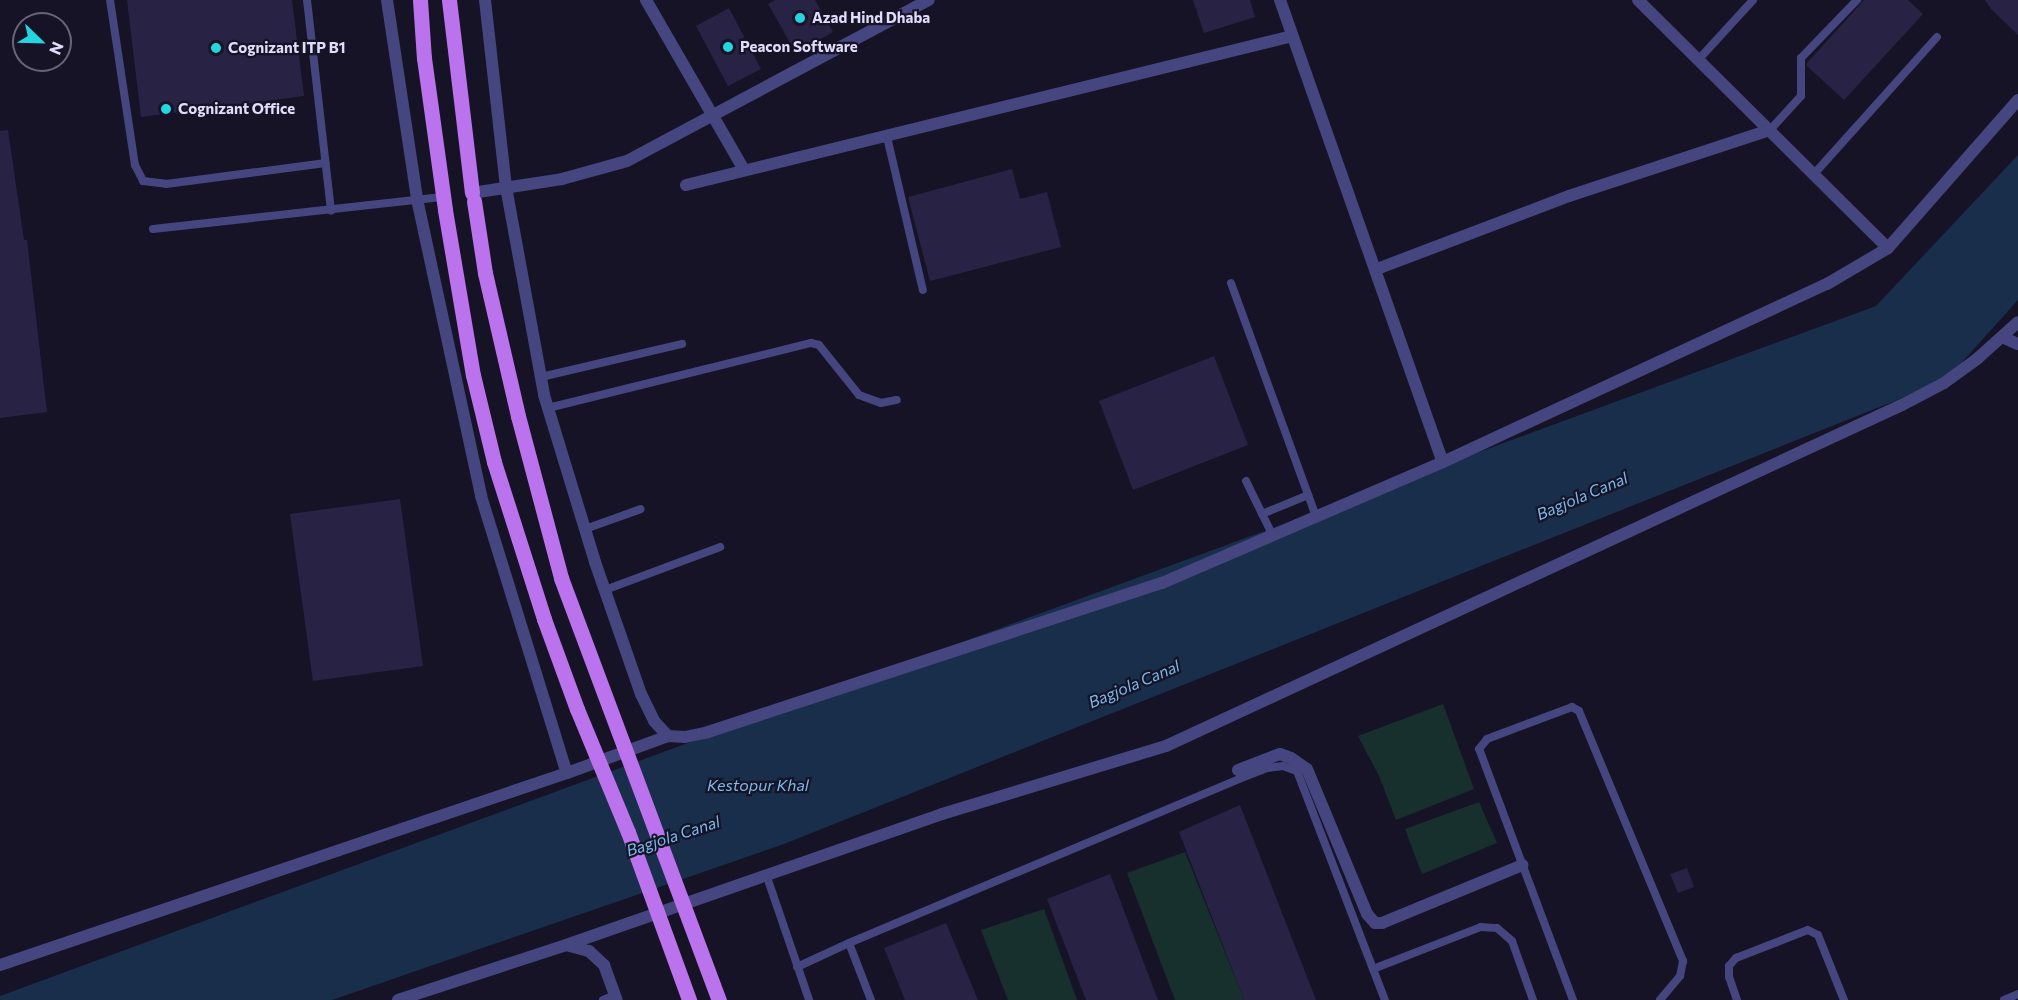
<!DOCTYPE html>
<html>
<head>
<meta charset="utf-8">
<style>
  body { margin:0 }
  #map { position:relative; width:2018px; height:1000px; overflow:hidden; background:#161326; font-family:Commissioner,sans-serif }
  div>[style] { position:absolute }
  .green>* { inset:0; background:#17302e }
  .water>* { inset:0; background:#182e4b }
  .building>* { inset:0; background:#282245 }
  .service>* { height:8px; margin:-4px; padding:0 4px; transform-origin:4px; border-radius:4px; background:#45457f }
  .pedestrian>* { height:12px; margin:-6px; padding:0 6px; transform-origin:6px; border-radius:6px; background:#45457f }
  .minor>* { height:12px; margin:-6px; padding:0 6px; transform-origin:6px; border-radius:6px; background:#45457f }
  .tertiary>* { height:12px; margin:-6px; padding:0 6px; transform-origin:6px; border-radius:6px; background:#45457f }
  .primary>* { height:15px; margin:-7.5px; padding:0 7.5px; transform-origin:7.5px; border-radius:7.5px; background:#ba73ec }
  .primary-bridge>* { height:15px; margin:-7.5px; padding:0 7.5px; transform-origin:7.5px; border-radius:7.5px; background:#ba73ec }
  .dots>* { width:16px; height:16px; translate:-50% -50%; box-sizing:border-box; border:3px solid #161326; border-radius:50% }
  span { translate:-50% -50%; white-space:nowrap; text-align:center; line-height:1.15; -webkit-text-stroke:4.5px #161326; paint-order:stroke }
  .poi-label { font-size:15px; color:#e0ddfa; font-weight:700 }
  .left { translate:0 -50%; text-align:left }
  .water-label { font-size:16px; color:#79bbed; font-style:italic }
  .north { position:absolute; left:12px; top:12px; width:60px; height:60px; box-sizing:border-box; background:#161326; border:2px solid #67647b; border-radius:50%; rotate:113deg; font-size:16px; font-weight:700; line-height:24px; text-align:center; color:#e0ddfa }
  .north::after { content:''; display:block; margin:auto; width:21px; height:27px; background:#23d4e1; clip-path:polygon(50% 0,100% 100%,50% 72%,0 100%) }
</style>
</head>
<body>
<div id="map">
  <div class="green">
    <div style="clip-path:polygon(1443px 704px,1474px 789px,1396px 820px,1379px 776px,1358px 736px)"></div>
    <div style="clip-path:polygon(1479px 802px,1497px 843px,1422px 874px,1405px 829px)"></div>
    <div style="clip-path:polygon(1185px 852px,1244px 1000px,1175px 1000px,1127px 873px)"></div>
    <div style="clip-path:polygon(1044px 909px,1077px 1000px,1008px 1000px,981px 930px)"></div>
  </div>
  <div class="water">
    <div style="clip-path:polygon(2018px 155px,2018px 300px,1945px 381px,784px 844px,332px 1000px,0 1000px,0 996px,1876px 306px)"></div>
  </div>
  <div class="building">
    <div style="clip-path:polygon(127px 0,292px 0,304px 96px,141px 117px)"></div>
    <div style="clip-path:polygon(775px 0,815px 0,833px 32px,796px 53px,768px 4px)"></div>
    <div style="clip-path:polygon(1193px 0,1250px 0,1255px 17px,1204px 33px)"></div>
    <div style="clip-path:polygon(1864px 0,1908px 0,1923px 14px,1844px 100px,1807px 66px,1807px 63px)"></div>
    <div style="clip-path:polygon(1985px 0,2018px 0,2018px 35px,1991px 9px)"></div>
    <div style="clip-path:polygon(729px 8px,761px 69px,728px 86px,696px 26px)"></div>
    <div style="clip-path:polygon(8px 130px,24px 240px,27px 240px,47px 412px,0 418px,0 131px)"></div>
    <div style="clip-path:polygon(1012px 169px,1020px 199px,1047px 192px,1061px 247px,930px 281px,908px 197px)"></div>
    <div style="clip-path:polygon(1214px 356px,1248px 445px,1133px 490px,1099px 401px)"></div>
    <div style="clip-path:polygon(400px 499px,423px 666px,313px 681px,290px 514px)"></div>
    <div style="clip-path:polygon(1240px 805px,1316px 1000px,1244px 1000px,1179px 832px)"></div>
    <div style="clip-path:polygon(1687px 868px,1694px 887px,1678px 893px,1670px 874px)"></div>
    <div style="clip-path:polygon(1110px 874px,1158px 1000px,1086px 1000px,1047px 899px)"></div>
    <div style="clip-path:polygon(946px 923px,978px 1000px,905px 1000px,884px 948px)"></div>
  </div>
  <div class="service">
    <div style="left:110px;top:0;width:167px;rotate:81.4deg"></div>
    <div style="left:135px;top:165px;width:18px;rotate:63deg"></div>
    <div style="left:143px;top:181px;width:23px;rotate:7deg"></div>
    <div style="left:166px;top:184px;width:161px;rotate:-7.5deg"></div>
    <div style="left:307px;top:0;width:212px;rotate:83.5deg"></div>
    <div style="left:1699px;top:59px;width:80px;rotate:-47.5deg"></div>
    <div style="left:1770px;top:130px;width:46px;rotate:-47.6deg"></div>
    <div style="left:1801px;top:96px;width:38px;rotate:-90deg"></div>
    <div style="left:1801px;top:58px;width:81px;rotate:-46deg"></div>
    <div style="left:887px;top:137px;width:157px;rotate:76.8deg"></div>
    <div style="left:1814px;top:174px;width:184px;rotate:-48.1deg"></div>
    <div style="left:153px;top:229px;width:293px;rotate:-6.3deg"></div>
    <div style="left:1231px;top:283px;width:249px;rotate:70deg"></div>
    <div style="left:541px;top:377px;width:145px;rotate:-13.2deg"></div>
    <div style="left:548px;top:408px;width:271px;rotate:-13.9deg"></div>
    <div style="left:811px;top:343px;width:8px;rotate:14deg"></div>
    <div style="left:819px;top:345px;width:64px;rotate:51.3deg"></div>
    <div style="left:859px;top:395px;width:23px;rotate:20deg"></div>
    <div style="left:881px;top:403px;width:16px;rotate:-11deg"></div>
    <div style="left:1246px;top:481px;width:61px;rotate:63.9deg"></div>
    <div style="left:1262px;top:514px;width:50px;rotate:-22.4deg"></div>
    <div style="left:585px;top:529px;width:59px;rotate:-19.7deg"></div>
    <div style="left:605px;top:590px;width:123px;rotate:-20.5deg"></div>
    <div style="left:767px;top:877px;width:130px;rotate:71.1deg"></div>
    <div style="left:849px;top:943px;width:434px;rotate:-22.8deg"></div>
    <div style="left:1249px;top:775px;width:19px;rotate:-21deg"></div>
    <div style="left:1267px;top:768px;width:16px;rotate:-7deg"></div>
    <div style="left:1283px;top:766px;width:15px;rotate:20deg"></div>
    <div style="left:1297px;top:771px;width:245px;rotate:69deg"></div>
    <div style="left:797px;top:967px;width:57px;rotate:-24.8deg"></div>
    <div style="left:849px;top:943px;width:61px;rotate:68.9deg"></div>
    <div style="left:1373px;top:969px;width:116px;rotate:-21.3deg"></div>
    <div style="left:1481px;top:927px;width:16px;rotate:4deg"></div>
    <div style="left:1497px;top:928px;width:20px;rotate:41deg"></div>
    <div style="left:1512px;top:941px;width:63px;rotate:70.4deg"></div>
    <div style="left:603px;top:1000px;width:13px;rotate:-23deg"></div>
    <div style="left:1573px;top:1000px;width:268px;rotate:-110.5deg"></div>
    <div style="left:1479px;top:749px;width:13px;rotate:-51deg"></div>
    <div style="left:1487px;top:739px;width:91px;rotate:-20.6deg"></div>
    <div style="left:1572px;top:707px;width:8px;rotate:30deg"></div>
    <div style="left:1579px;top:711px;width:271px;rotate:67.4deg"></div>
    <div style="left:1683px;top:961px;width:15px;rotate:101deg"></div>
    <div style="left:1680px;top:976px;width:31px;rotate:130deg"></div>
    <div style="left:1737px;top:1000px;width:24px;rotate:-109deg"></div>
    <div style="left:1729px;top:977px;width:11px;rotate:-90deg"></div>
    <div style="left:1729px;top:966px;width:11px;rotate:-49deg"></div>
    <div style="left:1736px;top:958px;width:77px;rotate:-21.3deg"></div>
    <div style="left:1808px;top:930px;width:11px;rotate:27deg"></div>
    <div style="left:1818px;top:935px;width:70px;rotate:68.2deg"></div>
    <div style="left:2004px;top:1000px;width:15px;rotate:-23deg"></div>
  </div>
  <div class="pedestrian">
    <div style="left:1238px;top:770px;width:45px;rotate:-20.9deg"></div>
    <div style="left:1280px;top:754px;width:12px;rotate:20deg"></div>
    <div style="left:1291px;top:758px;width:19px;rotate:35deg"></div>
    <div style="left:1307px;top:769px;width:157px;rotate:67.5deg"></div>
    <div style="left:1367px;top:914px;width:12px;rotate:48deg"></div>
    <div style="left:1375px;top:923px;width:7px"></div>
    <div style="left:1382px;top:923px;width:152px;rotate:-22.4deg"></div>
  </div>
  <div class="minor">
    <div style="left:646px;top:0;width:196px;rotate:60deg"></div>
    <div style="left:1280px;top:0;width:490px;rotate:70.6deg"></div>
    <div style="left:1638px;top:0;width:352px;rotate:44.8deg"></div>
    <div style="left:686px;top:185px;width:624px;rotate:-13.81deg"></div>
    <div style="left:472px;top:193px;width:91px;rotate:-8.8deg"></div>
    <div style="left:562px;top:179px;width:67px;rotate:-15.5deg"></div>
    <div style="left:627px;top:161px;width:342px;rotate:-28.1deg"></div>
    <div style="left:1377px;top:269px;width:205px;rotate:-20.8deg"></div>
    <div style="left:1569px;top:196px;width:212px;rotate:-18.2deg"></div>
    <div style="left:2002px;top:337px;width:17px;rotate:24deg"></div>
    <div style="left:0;top:965px;width:599px;rotate:-18.71deg"></div>
  </div>
  <div class="tertiary">
    <div style="left:387px;top:0;width:201px;rotate:81.4deg"></div>
    <div style="left:417px;top:199px;width:304px;rotate:77.8deg"></div>
    <div style="left:481px;top:496px;width:290px;rotate:72.8deg"></div>
    <div style="left:567px;top:773px;width:108px;rotate:-20.1deg"></div>
    <div style="left:485px;top:0;width:188px;rotate:83.6deg"></div>
    <div style="left:506px;top:187px;width:211px;rotate:79.6deg"></div>
    <div style="left:544px;top:395px;width:175px;rotate:73deg"></div>
    <div style="left:595px;top:562px;width:140px;rotate:70.8deg"></div>
    <div style="left:641px;top:694px;width:30px;rotate:64deg"></div>
    <div style="left:654px;top:721px;width:21px;rotate:47deg"></div>
    <div style="left:668px;top:736px;width:17px;rotate:3deg"></div>
    <div style="left:685px;top:737px;width:24px;rotate:-12deg"></div>
    <div style="left:708px;top:732px;width:478px;rotate:-18.2deg"></div>
    <div style="left:1162px;top:583px;width:306px;rotate:-23.3deg"></div>
    <div style="left:1443px;top:462px;width:423px;rotate:-24.9deg"></div>
    <div style="left:1827px;top:284px;width:71px;rotate:-30.5deg"></div>
    <div style="left:1888px;top:248px;width:197px;rotate:-48.7deg"></div>
    <div style="left:566px;top:945px;width:398px;rotate:-19.2deg"></div>
    <div style="left:942px;top:814px;width:234px;rotate:-16.9deg"></div>
    <div style="left:1166px;top:746px;width:811px;rotate:-24.86deg"></div>
    <div style="left:1902px;top:405px;width:47px;rotate:-27.6deg"></div>
    <div style="left:1944px;top:383px;width:41px;rotate:-36deg"></div>
    <div style="left:1977px;top:359px;width:55px;rotate:-42.1deg"></div>
    <div style="left:398px;top:1000px;width:177px;rotate:-18.1deg"></div>
    <div style="left:566px;top:945px;width:24px;rotate:15deg"></div>
    <div style="left:589px;top:951px;width:21px;rotate:43deg"></div>
    <div style="left:604px;top:965px;width:37px;rotate:70deg"></div>
  </div>
  <div class="primary">
    <div style="left:420px;top:0;width:58px;rotate:86.1deg"></div>
    <div style="left:424px;top:58px;width:153px;rotate:82.1deg"></div>
    <div style="left:449px;top:0;width:194px;rotate:83.2deg"></div>
  </div>
  <div class="primary-bridge">
    <div style="left:474px;top:201px;width:73px;rotate:81.3deg"></div>
    <div style="left:485px;top:273px;width:147px;rotate:77deg"></div>
    <div style="left:518px;top:416px;width:168px;rotate:75.1deg"></div>
    <div style="left:561px;top:578px;width:451px;rotate:69.5deg"></div>
    <div style="left:445px;top:210px;width:167px;rotate:80.4deg"></div>
    <div style="left:473px;top:375px;width:89px;rotate:76.4deg"></div>
    <div style="left:494px;top:462px;width:165px;rotate:72.3deg"></div>
    <div style="left:544px;top:619px;width:96px;rotate:69.9deg"></div>
    <div style="left:577px;top:709px;width:133px;rotate:67.5deg"></div>
    <div style="left:628px;top:832px;width:179px;rotate:70deg"></div>
  </div>
  <div class="dots">
    <div style="left:800px;top:18px;background:#23d4e1"></div>
    <div style="left:728px;top:47px;background:#23d4e1"></div>
    <div style="left:216px;top:48px;background:#23d4e1"></div>
    <div style="left:166px;top:109px;background:#23d4e1"></div>
  </div>
  <div class="poi-label">
    <span class="left" style="left:812px;top:18px">Azad Hind Dhaba</span>
    <span class="left" style="left:740px;top:47px">Peacon Software</span>
    <span class="left" style="left:228px;top:48px">Cognizant ITP B1</span>
    <span class="left" style="left:178px;top:109px">Cognizant Office</span>
  </div>
  <div class="water-label">
    <span style="left:1582px;top:496px;rotate:-23deg">Bagjola Canal</span>
    <span style="left:1134px;top:684px;rotate:-23deg">Bagjola Canal</span>
    <span style="left:758px;top:785px">Kestopur Khal</span>
    <span style="left:673px;top:836px;rotate:-18deg">Bagjola Canal</span>
  </div>
  <div class="north">N</div>
</div>
</body>
</html>
